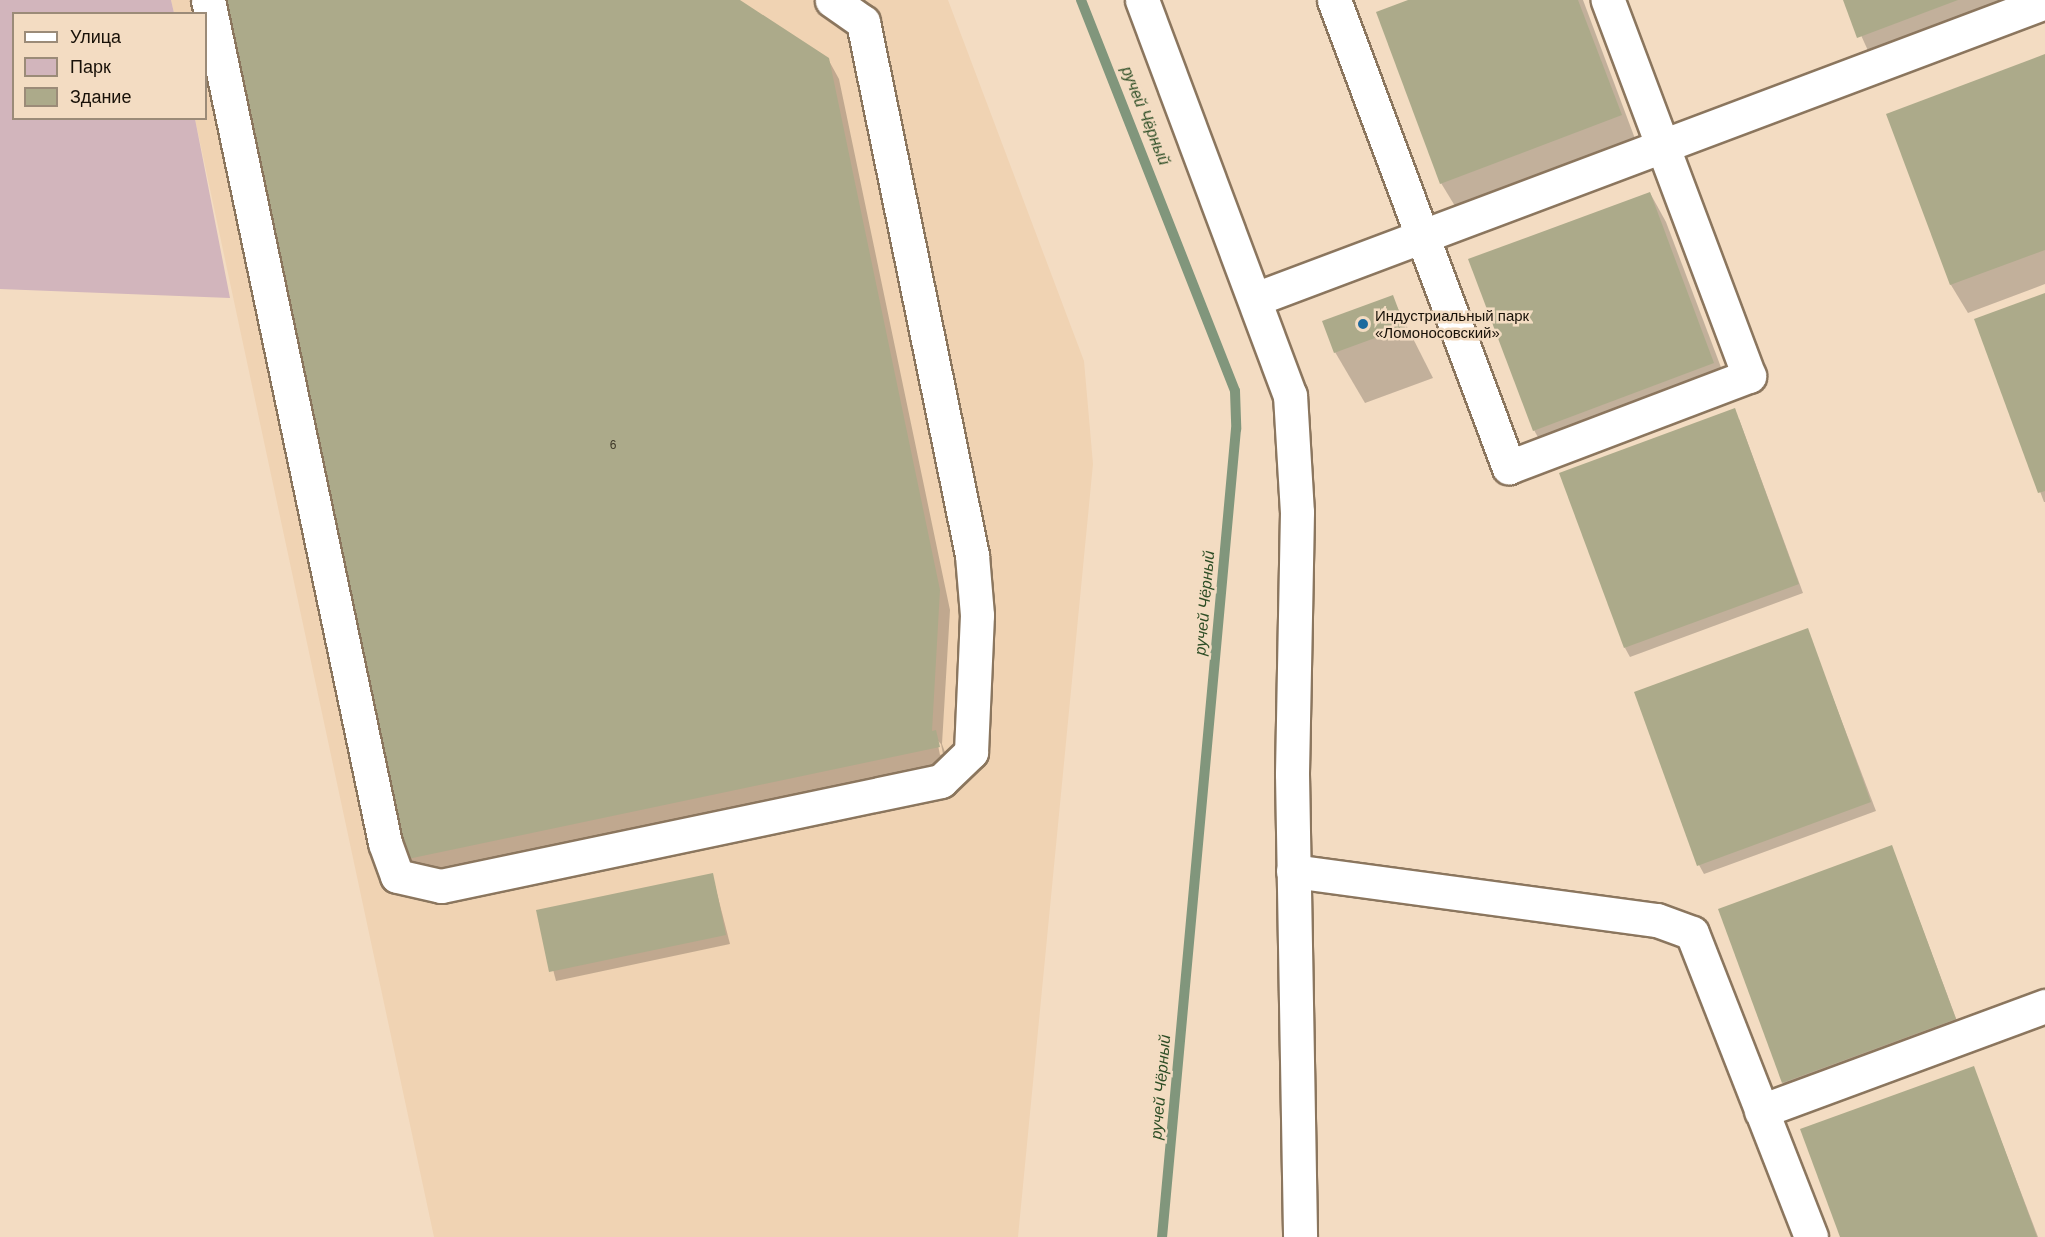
<!DOCTYPE html>
<html>
<head>
<meta charset="utf-8">
<style>
  body { margin:0 }
  #map { position:relative; width:2045px; height:1237px; overflow:hidden; background:#f3dcc2; font-family:Arial,sans-serif }
  div>[style] { position:absolute }
  .built>* { inset:0; background:#f0d3b3 }
  .green>* { inset:0; background:#d2b5bc }
  .shadow>* { inset:0; background:#0003 }
  .stream>* { height:10px; margin:-5px; padding:0 5px; transform-origin:5px; border-radius:5px; background:#81967c }
  .building>* { inset:0; background:#acaa8a }
  .roads { filter:drop-shadow(2px 0 #8b765e) drop-shadow(-2px 0 #8b765e) drop-shadow(0 2px #8b765e) drop-shadow(0 -2px #8b765e) }
  .minor>* { height:33px; margin:-16.5px; padding:0 16.5px; transform-origin:16.5px; border-radius:16.5px; background:#fff }
  .dots>* { width:16px; height:16px; translate:-50% -50%; box-sizing:border-box; border:3px solid #f3dcc2; border-radius:50% }
  span { translate:-50% -50%; white-space:nowrap; text-align:center; line-height:1.15; -webkit-text-stroke:5px #f3dcc2; paint-order:stroke }
  .number-label { font-size:12px; color:#3d3728 }
  .number-label span { -webkit-text-stroke-width:0 }
  .poi-label { font-size:15px; color:#181108 }
  .left { translate:0 -50%; text-align:left }
  .water-label { font-size:16px; color:#2e4e26; font-style:italic }
  .legend { position:absolute; left:12px; top:12px; width:195px; height:108px; box-sizing:border-box; background:#f3dcc2; border:2px solid #9b8b78; margin:0; padding:8px 10px; list-style:none; font-size:18px; color:#181108 }
  .legend li { display:flex; align-items:center; gap:12px; height:30px }
  .legend b { width:30px; border:2px solid #9b8b78 }
</style>
</head>
<body>
<div id="map">
  <div class="built">
    <div style="clip-path:polygon(171px 0,948px 0,1084px 361px,1093px 464px,1018px 1237px,434px 1237px,195px 119px,206px 118px,206px 14px,174px 13px)"></div>
  </div>
  <div class="green">
    <div style="clip-path:polygon(0 0,171px 0,174px 13px,14px 14px,14px 118px,195px 119px,230px 298px,0 289px)"></div>
  </div>
  <div class="shadow">
    <div style="clip-path:polygon(evenodd,737px 0,828px 59px,839px 79px,950px 610px,942px 744px,950px 766px,416px 879px,405px 860px,737px 0,937px 740px,941px 744px,943px 754px,940px 755px,937px 740px)"></div>
    <div style="clip-path:polygon(1412px 0,1583px 0,1637px 144px,1458px 211px,1441px 183px)"></div>
    <div style="clip-path:polygon(1845px 0,2045px 0,1875px 66px)"></div>
    <div style="clip-path:polygon(2045px 56px,2045px 284px,1968px 313px,1951px 285px,1888px 115px)"></div>
    <div style="clip-path:polygon(1650px 193px,1666px 222px,1730px 391px,1550px 459px,1534px 430px)"></div>
    <div style="clip-path:polygon(2045px 295px,2045px 502px,2044px 502px,1976px 320px)"></div>
    <div style="clip-path:polygon(1392px 297px,1433px 378px,1365px 403px,1335px 352px)"></div>
    <div style="clip-path:polygon(1739px 419px,1803px 593px,1630px 657px,1625px 648px)"></div>
    <div style="clip-path:polygon(1807px 630px,1876px 811px,1704px 874px,1699px 865px)"></div>
    <div style="clip-path:polygon(1892px 847px,1960px 1029px,1788px 1091px,1783px 1082px)"></div>
    <div style="clip-path:polygon(712px 874px,730px 944px,556px 981px,538px 911px)"></div>
    <div style="clip-path:polygon(1973px 1067px,2038px 1237px,1841px 1237px)"></div>
  </div>
  <div class="stream">
    <div style="left:1081px;top:0;width:420px;rotate:68.5deg"></div>
    <div style="left:1235px;top:391px;width:38px;rotate:88deg"></div>
    <div style="left:1236px;top:429px;width:811px;rotate:95.23deg"></div>
  </div>
  <div class="building">
    <div style="clip-path:polygon(222px 0,740px 0,829px 58px,940px 590px,932px 731px,936px 730px,940px 747px,403px 860px)"></div>
    <div style="clip-path:polygon(1408px 0,1578px 0,1622px 115px,1440px 184px,1376px 12px)"></div>
    <div style="clip-path:polygon(1843px 0,1958px 0,1857px 38px)"></div>
    <div style="clip-path:polygon(2045px 54px,2045px 250px,1950px 285px,1886px 114px)"></div>
    <div style="clip-path:polygon(1650px 192px,1714px 363px,1533px 431px,1468px 259px)"></div>
    <div style="clip-path:polygon(2045px 293px,2045px 491px,2038px 493px,1974px 319px)"></div>
    <div style="clip-path:polygon(1393px 295px,1405px 327px,1334px 353px,1322px 321px)"></div>
    <div style="clip-path:polygon(1735px 408px,1799px 584px,1624px 648px,1559px 473px)"></div>
    <div style="clip-path:polygon(1808px 628px,1871px 802px,1697px 866px,1634px 692px)"></div>
    <div style="clip-path:polygon(1892px 845px,1956px 1019px,1782px 1083px,1718px 909px)"></div>
    <div style="clip-path:polygon(713px 873px,726px 935px,549px 972px,536px 910px)"></div>
    <div style="clip-path:polygon(1974px 1066px,2037px 1237px,1840px 1237px,1800px 1129px)"></div>
  </div>
  <div class="roads">
    <div class="minor">
      <div style="left:208px;top:0;width:861px;rotate:78.14deg"></div>
      <div style="left:385px;top:843px;width:35px;rotate:70deg"></div>
      <div style="left:397px;top:876px;width:45px;rotate:12.8deg"></div>
      <div style="left:441px;top:886px;width:511px;rotate:-11.86deg"></div>
      <div style="left:941px;top:781px;width:42px;rotate:-44deg"></div>
      <div style="left:971px;top:752px;width:137px;rotate:-87.5deg"></div>
      <div style="left:977px;top:615px;width:60px;rotate:-94.8deg"></div>
      <div style="left:972px;top:555px;width:544px;rotate:-101.56deg"></div>
      <div style="left:863px;top:22px;width:38px;rotate:-145deg"></div>
      <div style="left:1142px;top:0;width:422px;rotate:69.5deg"></div>
      <div style="left:1290px;top:395px;width:117px;rotate:86.6deg"></div>
      <div style="left:1297px;top:512px;width:262px;rotate:91.1deg"></div>
      <div style="left:1292px;top:774px;width:463px;rotate:89deg"></div>
      <div style="left:1334px;top:0;width:499px;rotate:69.5deg"></div>
      <div style="left:1509px;top:467px;width:257px;rotate:-20.8deg"></div>
      <div style="left:1749px;top:376px;width:402px;rotate:-110.6deg"></div>
      <div style="left:1258px;top:298px;width:841px;rotate:-20.61deg"></div>
      <div style="left:1293px;top:871px;width:367px;rotate:7.7deg"></div>
      <div style="left:1657px;top:920px;width:37px;rotate:20deg"></div>
      <div style="left:1692px;top:933px;width:326px;rotate:68.6deg"></div>
      <div style="left:1761px;top:1111px;width:303px;rotate:-20.3deg"></div>
    </div>
  </div>
  <div class="dots">
    <div style="left:1363px;top:324px;background:#1e6b9e"></div>
  </div>
  <div class="number-label">
    <span style="left:613px;top:446px">6</span>
  </div>
  <div class="poi-label">
    <span class="left" style="left:1375px;top:324px">Индустриальный парк<br>«Ломоносовский»</span>
  </div>
  <div class="water-label">
    <span style="left:1145px;top:116px;rotate:68deg">ручей Чёрный</span>
    <span style="left:1205px;top:603px;rotate:-85deg">ручей Чёрный</span>
    <span style="left:1161px;top:1087px;rotate:-85deg">ручей Чёрный</span>
  </div>
  <ul class="legend">
  <li><b style="height:8px;background:#fff"></b>Улица</li>
  <li><b style="height:16px;background:#d2b5bc"></b>Парк</li>
  <li><b style="height:16px;background:#acaa8a"></b>Здание</li>
  </ul>
</div>
</body>
</html>
